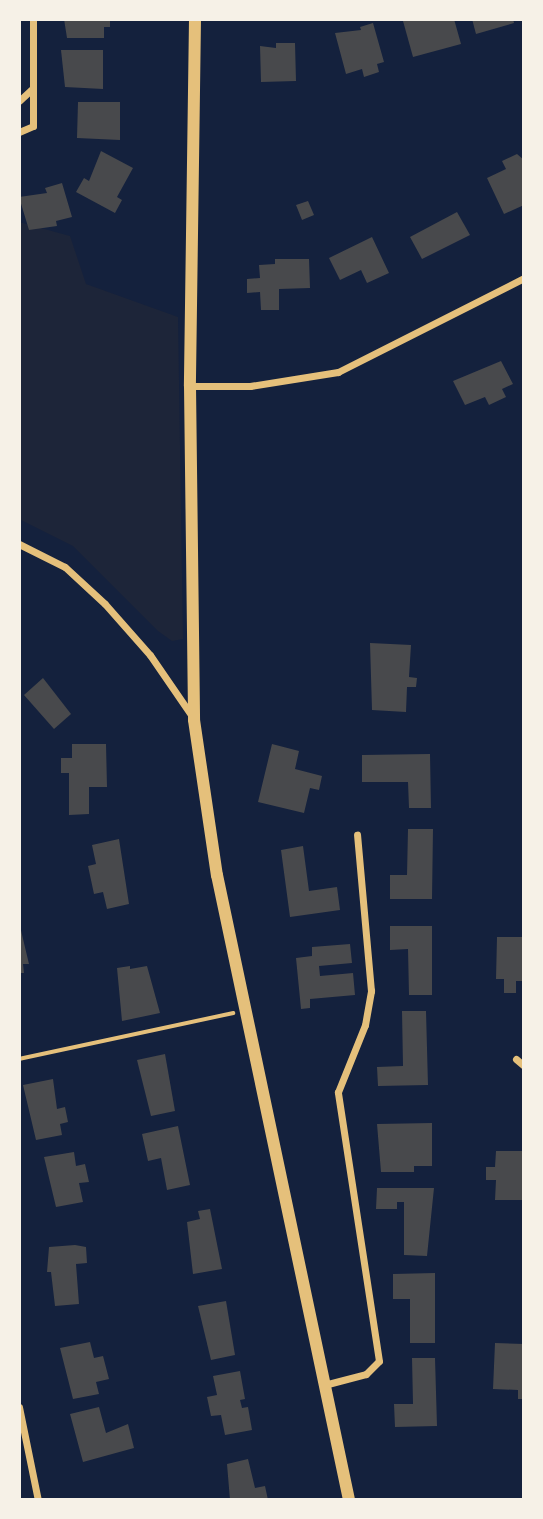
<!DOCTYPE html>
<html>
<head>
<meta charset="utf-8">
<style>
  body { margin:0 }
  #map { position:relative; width:543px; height:1519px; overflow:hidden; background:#14213d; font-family:Karla,sans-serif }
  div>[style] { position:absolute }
  .green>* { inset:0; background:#1d2539 }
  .building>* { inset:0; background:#48494c }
  .path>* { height:3.5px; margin:-1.75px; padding:0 1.75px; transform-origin:1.75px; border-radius:1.75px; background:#e5c07b }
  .minor>* { height:7px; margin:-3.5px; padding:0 3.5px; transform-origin:3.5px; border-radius:3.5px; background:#e5c07b }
  .tertiary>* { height:12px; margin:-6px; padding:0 6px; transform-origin:6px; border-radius:6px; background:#e5c07b }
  span { translate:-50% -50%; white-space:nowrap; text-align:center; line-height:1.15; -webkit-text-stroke:5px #f6f1e7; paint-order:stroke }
  .frame { position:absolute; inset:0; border:21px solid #f6f1e7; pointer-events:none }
</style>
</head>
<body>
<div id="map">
  <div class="green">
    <div style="clip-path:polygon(19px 222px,70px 236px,86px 284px,178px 317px,183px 639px,172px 641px,158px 631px,73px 546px,19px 519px)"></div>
  </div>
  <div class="building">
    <div style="clip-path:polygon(64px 19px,110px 19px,110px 27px,104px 27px,104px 38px,67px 38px)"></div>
    <div style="clip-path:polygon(454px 19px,461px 44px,413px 57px,403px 21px)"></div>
    <div style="clip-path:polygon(472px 19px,513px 19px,514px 23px,476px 34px)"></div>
    <div style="clip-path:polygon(373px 23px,384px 62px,377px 64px,379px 72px,364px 77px,362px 69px,346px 74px,335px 33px,361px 30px,360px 27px)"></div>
    <div style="clip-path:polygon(276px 43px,295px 43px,296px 81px,261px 82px,260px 46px,276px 48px)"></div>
    <div style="clip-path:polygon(61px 50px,103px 50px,103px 89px,65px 87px)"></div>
    <div style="clip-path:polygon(78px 102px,120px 102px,120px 140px,77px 138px)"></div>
    <div style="clip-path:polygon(101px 151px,133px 168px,117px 197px,122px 200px,115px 213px,76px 192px,84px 178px,89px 181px)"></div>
    <div style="clip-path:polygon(517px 154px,524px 160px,524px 205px,504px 214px,487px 178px,506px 169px,502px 161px)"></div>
    <div style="clip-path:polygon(62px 183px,72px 217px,56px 221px,57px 226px,29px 230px,19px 197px,47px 193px,45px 188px)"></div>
    <div style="clip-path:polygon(308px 201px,314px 215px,302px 220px,296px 205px)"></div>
    <div style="clip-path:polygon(457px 212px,470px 235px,422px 259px,410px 237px)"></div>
    <div style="clip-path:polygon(372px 237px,389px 273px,367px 283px,361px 270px,340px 280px,329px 258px)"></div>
    <div style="clip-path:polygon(275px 259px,309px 259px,310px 288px,279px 289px,279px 310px,261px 310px,260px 292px,247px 293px,247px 279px,260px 278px,259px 265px,275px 264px)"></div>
    <div style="clip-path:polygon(501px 361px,513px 384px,502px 389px,506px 397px,489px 405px,485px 397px,465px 405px,453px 381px)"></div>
    <div style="clip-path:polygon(370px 643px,411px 645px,409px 677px,417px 678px,416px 687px,407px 687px,406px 712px,372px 710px)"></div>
    <div style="clip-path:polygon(43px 678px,71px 714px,54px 729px,24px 695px)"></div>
    <div style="clip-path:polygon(72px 744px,106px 744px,107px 787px,89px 787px,89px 814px,69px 815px,69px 773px,61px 773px,61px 758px,72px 758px)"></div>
    <div style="clip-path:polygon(272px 744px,299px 751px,295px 769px,322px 776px,319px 790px,310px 788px,304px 813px,258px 802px)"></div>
    <div style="clip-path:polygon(430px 754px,431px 808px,409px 808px,408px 782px,362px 782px,362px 755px)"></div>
    <div style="clip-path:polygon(408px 829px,433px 829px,432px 899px,390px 899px,390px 875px,407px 875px)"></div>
    <div style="clip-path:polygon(119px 839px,129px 904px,107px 909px,103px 892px,94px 894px,88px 866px,96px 864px,92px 845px)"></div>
    <div style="clip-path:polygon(303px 846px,309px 891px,337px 887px,340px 910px,290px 917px,281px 850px)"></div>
    <div style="clip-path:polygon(19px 922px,29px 964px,23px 964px,24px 973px,19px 973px)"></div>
    <div style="clip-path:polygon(390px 926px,432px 926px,432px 995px,409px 995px,408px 949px,390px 950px)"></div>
    <div style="clip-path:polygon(497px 937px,524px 937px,524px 981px,516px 981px,516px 993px,504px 993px,504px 979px,496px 979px)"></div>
    <div style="clip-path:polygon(350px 944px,352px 963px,319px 966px,320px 976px,353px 973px,355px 995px,310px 999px,310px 1008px,301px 1009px,296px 958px,312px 956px,312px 947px)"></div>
    <div style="clip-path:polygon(130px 966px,130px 969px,147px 966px,160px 1013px,122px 1021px,117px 968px)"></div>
    <div style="clip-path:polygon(402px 1011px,426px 1011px,428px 1085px,378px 1086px,377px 1067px,403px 1066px)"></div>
    <div style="clip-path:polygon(165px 1054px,175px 1111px,151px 1116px,137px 1060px)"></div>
    <div style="clip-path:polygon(53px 1079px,57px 1109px,65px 1107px,68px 1122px,60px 1124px,62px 1135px,36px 1140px,23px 1085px)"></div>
    <div style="clip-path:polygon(432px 1123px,432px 1166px,414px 1166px,414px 1172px,381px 1172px,377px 1124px)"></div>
    <div style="clip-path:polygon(178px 1126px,190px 1185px,167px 1190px,161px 1158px,148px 1161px,142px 1134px)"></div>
    <div style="clip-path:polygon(496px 1151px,524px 1151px,524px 1200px,495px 1200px,496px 1180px,486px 1180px,486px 1167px,495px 1167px)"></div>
    <div style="clip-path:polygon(74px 1152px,76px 1166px,85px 1164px,89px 1182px,79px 1183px,83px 1202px,56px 1207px,44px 1157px)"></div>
    <div style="clip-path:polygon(377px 1188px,434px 1188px,427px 1256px,404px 1255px,404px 1202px,397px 1202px,397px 1209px,376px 1209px)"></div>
    <div style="clip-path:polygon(210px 1209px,222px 1269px,193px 1274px,187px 1222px,200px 1219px,198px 1211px)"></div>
    <div style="clip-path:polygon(75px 1245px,86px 1247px,87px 1263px,76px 1264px,79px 1304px,55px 1306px,51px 1272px,47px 1272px,49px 1247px)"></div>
    <div style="clip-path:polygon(435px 1273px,435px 1343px,410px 1343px,410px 1299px,393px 1299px,393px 1274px)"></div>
    <div style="clip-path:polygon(226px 1301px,235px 1355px,211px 1360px,198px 1306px)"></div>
    <div style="clip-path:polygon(90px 1342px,94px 1358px,103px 1356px,109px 1379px,96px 1382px,99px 1394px,73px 1399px,60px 1348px)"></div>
    <div style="clip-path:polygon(495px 1343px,524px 1344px,524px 1399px,518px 1399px,518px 1390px,493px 1389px)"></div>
    <div style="clip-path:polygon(412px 1358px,435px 1358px,437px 1426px,395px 1427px,394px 1404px,413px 1404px)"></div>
    <div style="clip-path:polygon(240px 1371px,245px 1399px,240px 1400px,242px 1408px,248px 1407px,252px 1430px,225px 1435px,221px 1415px,211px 1416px,207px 1397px,217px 1395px,213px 1376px)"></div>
    <div style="clip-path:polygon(99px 1407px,106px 1433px,128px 1424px,134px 1448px,83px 1462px,70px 1414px)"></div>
    <div style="clip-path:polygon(248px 1459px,255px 1488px,265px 1486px,268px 1500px,230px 1500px,227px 1464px)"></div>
  </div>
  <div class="path">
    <div style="left:19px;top:1059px;width:219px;rotate:-12.1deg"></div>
  </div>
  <div class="minor">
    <div style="left:19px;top:101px;width:18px;rotate:-43deg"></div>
    <div style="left:19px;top:132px;width:15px;rotate:-23deg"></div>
    <div style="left:33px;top:126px;width:107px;rotate:-90deg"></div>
    <div style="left:190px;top:386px;width:60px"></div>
    <div style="left:250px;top:386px;width:89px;rotate:-9deg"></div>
    <div style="left:338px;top:372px;width:208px;rotate:-26.8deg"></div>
    <div style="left:19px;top:544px;width:51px;rotate:26.6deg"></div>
    <div style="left:65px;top:567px;width:54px;rotate:42.8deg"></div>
    <div style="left:105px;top:604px;width:68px;rotate:48.6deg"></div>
    <div style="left:150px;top:655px;width:74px;rotate:55.5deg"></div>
    <div style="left:516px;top:1059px;width:11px;rotate:41deg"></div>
    <div style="left:324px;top:1385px;width:43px;rotate:-14.7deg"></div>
    <div style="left:366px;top:1374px;width:18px;rotate:-45deg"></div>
    <div style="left:379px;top:1361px;width:272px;rotate:-98.7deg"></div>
    <div style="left:338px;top:1092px;width:72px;rotate:-68.1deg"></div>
    <div style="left:365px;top:1025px;width:35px;rotate:-80deg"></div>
    <div style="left:371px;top:991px;width:157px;rotate:-95.1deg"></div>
    <div style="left:19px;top:1407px;width:95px;rotate:78.5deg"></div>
  </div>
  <div class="tertiary">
    <div style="left:195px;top:19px;width:367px;rotate:90.8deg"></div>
    <div style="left:190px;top:386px;width:334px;rotate:89.3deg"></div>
    <div style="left:194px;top:720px;width:157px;rotate:81.6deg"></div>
    <div style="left:217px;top:875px;width:639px;rotate:78.07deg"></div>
  </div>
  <div class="frame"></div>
</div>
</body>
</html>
